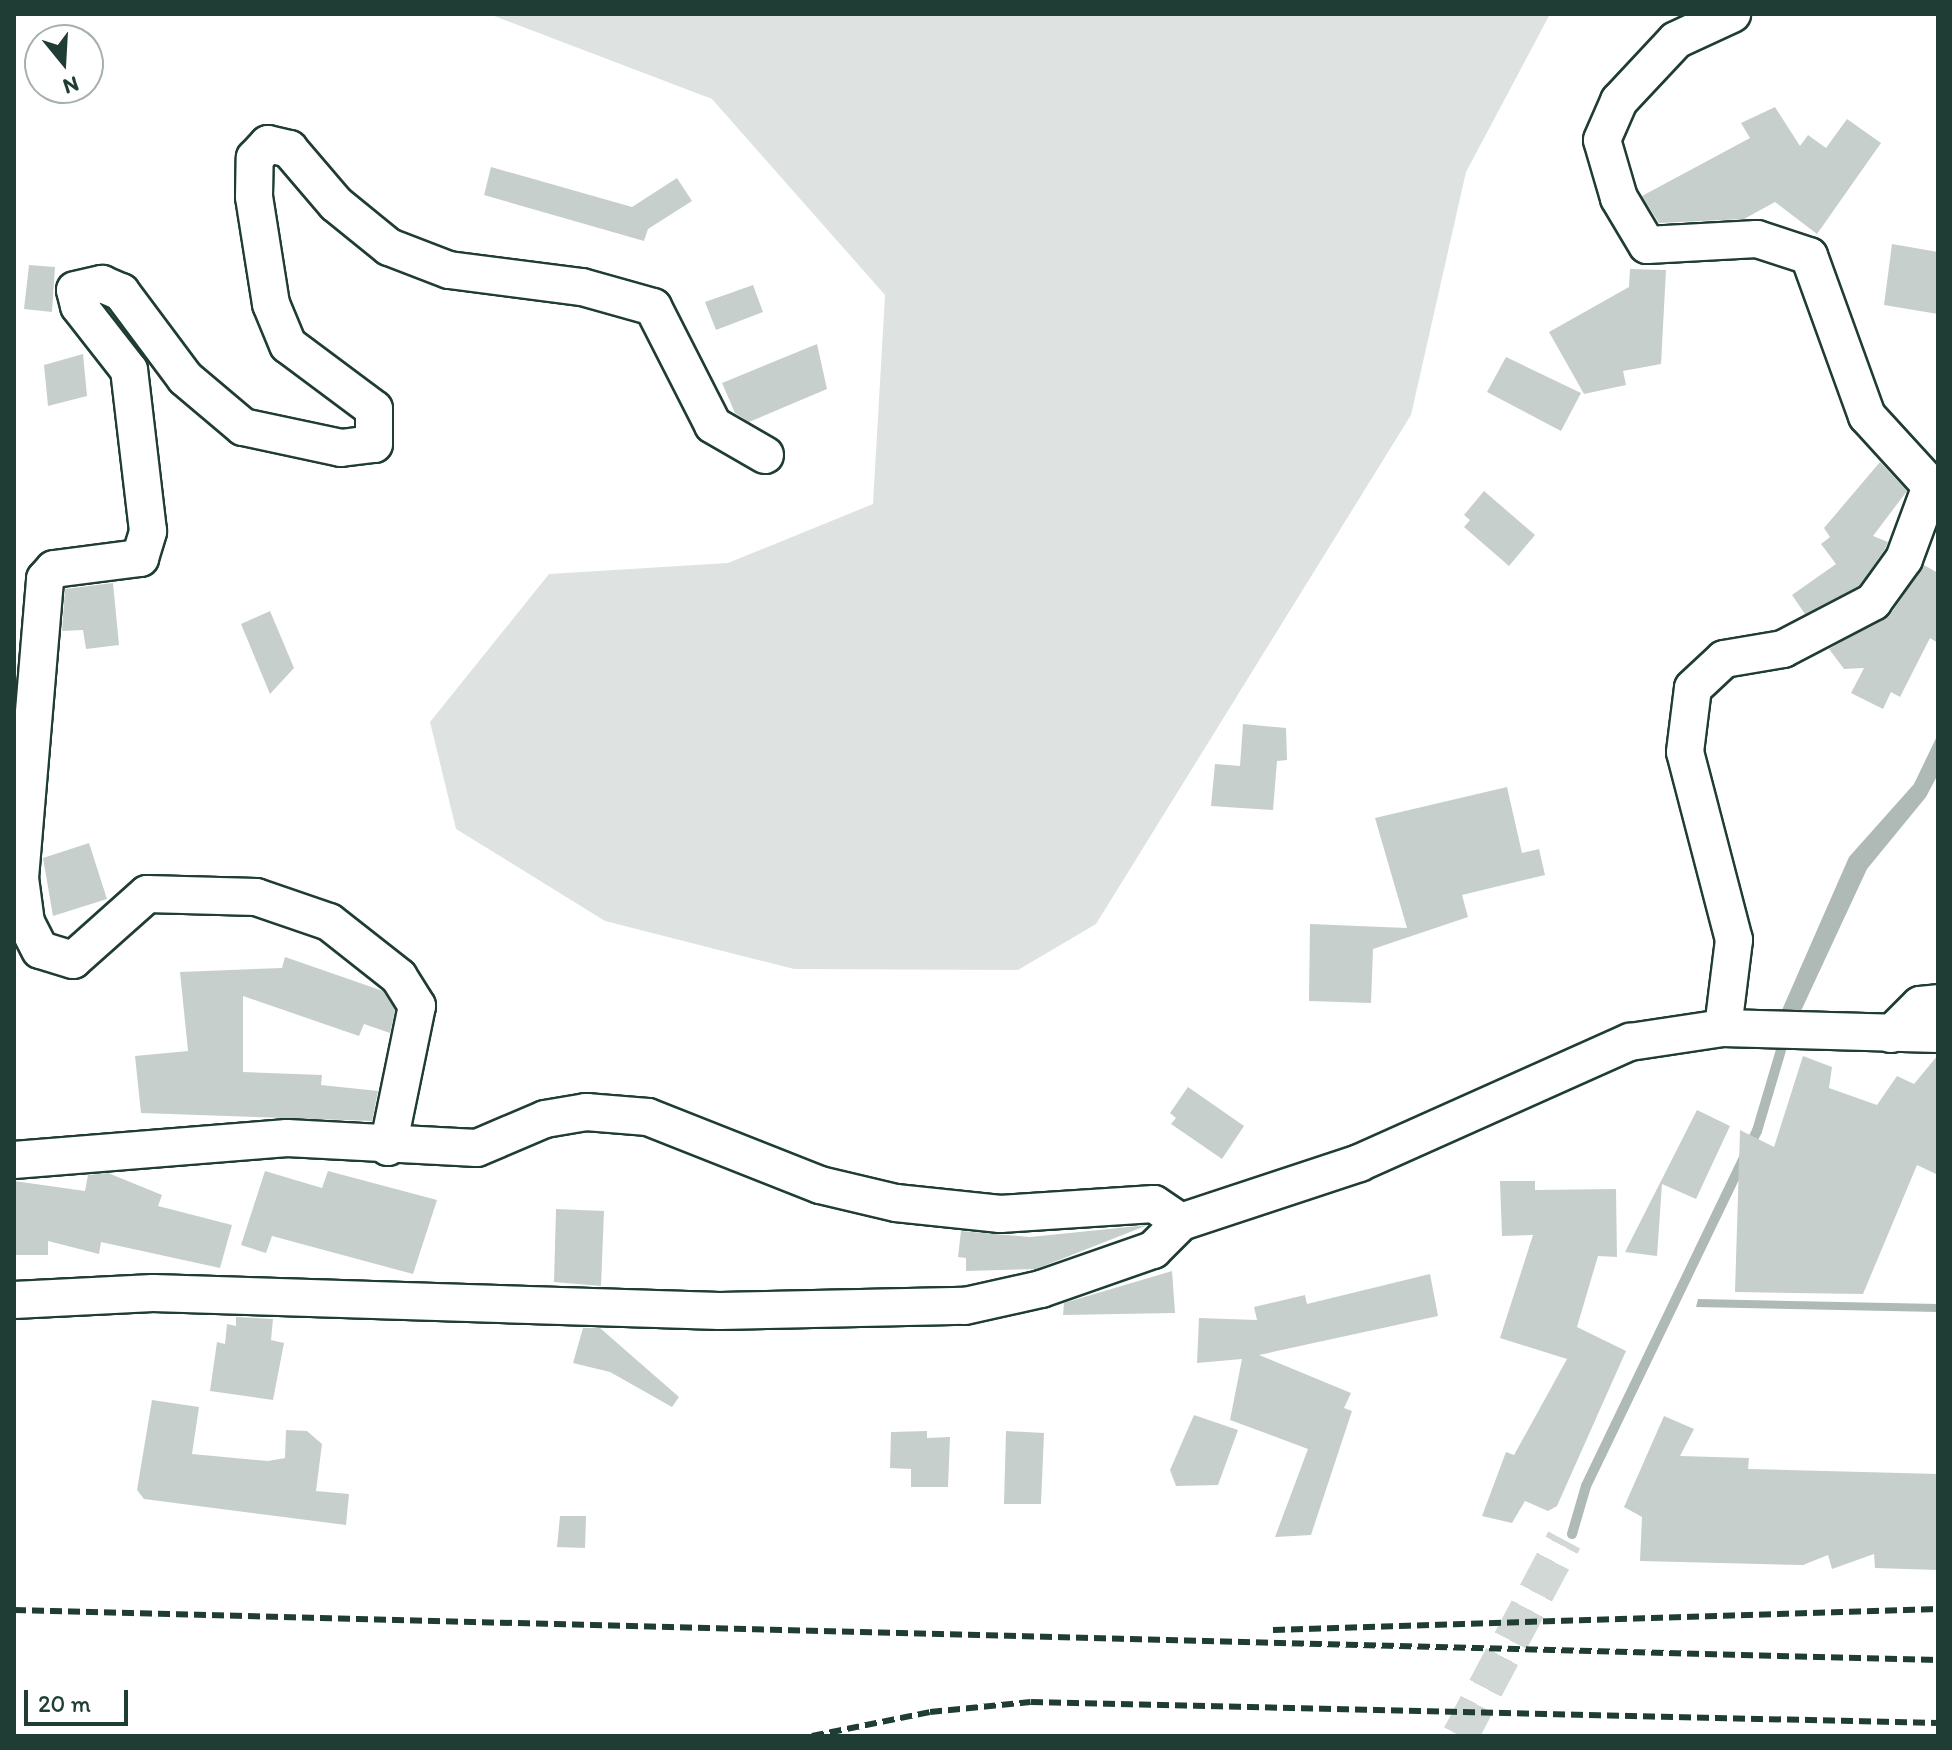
<!DOCTYPE html>
<html>
<head>
<meta charset="utf-8">
<style>
  body { margin:0 }
  #map { position:relative; width:1952px; height:1750px; overflow:hidden; background:#fff; font-family:Itim,sans-serif }
  div>[style] { position:absolute }
  .green>* { inset:0; background:#dee3e2 }
  .water>* { inset:0; background:#afbab7 }
  .stream>* { height:10px; margin:-5px; padding:0 5px; transform-origin:5px; border-radius:5px; background:#afbab7 }
  .building>* { inset:0; background:#c7cfcc }
  .minor-tunnel>* { height:36px; margin-top:-18px; transform-origin:0; background:repeating-linear-gradient(90deg,#d2d8d6 0 36px,transparent 0 54px) }
  .roads { filter:drop-shadow(2px 0 #1f3d34) drop-shadow(-2px 0 #1f3d34) drop-shadow(0 2px #1f3d34) drop-shadow(0 -2px #1f3d34) }
  .minor>* { height:36px; margin:-18px; padding:0 18px; transform-origin:18px; border-radius:18px; background:#fff }
  .rail>* { height:6px; margin-top:-3px; transform-origin:0; background:repeating-linear-gradient(90deg,#1f3d34 0 12px,transparent 0 18px) }
  span { translate:-50% -50%; white-space:nowrap; text-align:center; line-height:1.15; -webkit-text-stroke:6px #fff; paint-order:stroke }
  .frame { position:absolute; inset:0; border:16px solid #1f3d34; pointer-events:none }
  .north { position:absolute; left:24px; top:24px; width:80px; height:80px; box-sizing:border-box; background:#fff; border:2px solid #a5b1ae; border-radius:50%; rotate:162deg; font-size:22px; font-weight:700; line-height:32px; text-align:center; color:#1f3d34 }
  .north::after { content:''; display:block; margin:auto; width:28px; height:36px; background:#1f3d34; clip-path:polygon(50% 0,100% 100%,50% 72%,0 100%) }
  .scale { position:absolute; left:24px; top:1690px; width:104px; height:36px; box-sizing:border-box; border:4px solid #1f3d34; border-top:0; padding-left:10px; font-size:24px; line-height:28px; white-space:nowrap; color:#1f3d34; -webkit-text-stroke:6px #fff; paint-order:stroke }
</style>
</head>
<body>
<div id="map">
  <div class="green">
    <div style="clip-path:polygon(489px 14px,1550px 14px,1466px 172px,1411px 415px,1096px 924px,1018px 970px,794px 969px,605px 921px,456px 829px,430px 722px,549px 574px,728px 563px,873px 504px,885px 295px,712px 99px)"></div>
  </div>
  <div class="water">
    <div style="clip-path:polygon(1938px 734px,1936px 778px,1926px 797px,1867px 869px,1801px 1011px,1782px 1010px,1849px 857px,1914px 784px)"></div>
    <div style="clip-path:polygon(1698px 1299px,1938px 1304px,1938px 1312px,1696px 1307px)"></div>
  </div>
  <div class="stream">
    <div style="left:1572px;top:1534px;width:50px;rotate:-73.7deg"></div>
    <div style="left:1586px;top:1486px;width:394px;rotate:-64.3deg"></div>
    <div style="left:1757px;top:1131px;width:84px;rotate:-73.5deg"></div>
  </div>
  <div class="building">
    <div style="clip-path:polygon(1775px 107px,1800px 146px,1808px 135px,1826px 148px,1847px 119px,1881px 143px,1817px 234px,1775px 202px,1744px 219px,1659px 223px,1642px 196px,1750px 138px,1741px 123px)"></div>
    <div style="clip-path:polygon(491px 167px,632px 207px,677px 178px,692px 201px,648px 229px,644px 241px,484px 195px)"></div>
    <div style="clip-path:polygon(1892px 244px,1938px 252px,1938px 314px,1884px 305px)"></div>
    <div style="clip-path:polygon(29px 265px,55px 267px,52px 312px,24px 309px)"></div>
    <div style="clip-path:polygon(1630px 269px,1666px 270px,1661px 364px,1623px 371px,1626px 385px,1584px 394px,1549px 332px,1629px 287px)"></div>
    <div style="clip-path:polygon(753px 285px,763px 312px,716px 330px,705px 302px)"></div>
    <div style="clip-path:polygon(817px 344px,827px 389px,749px 422px,735px 413px,722px 383px)"></div>
    <div style="clip-path:polygon(83px 354px,87px 396px,48px 406px,44px 365px)"></div>
    <div style="clip-path:polygon(1506px 357px,1581px 393px,1561px 431px,1487px 392px)"></div>
    <div style="clip-path:polygon(1880px 462px,1907px 491px,1873px 536px,1888px 542px,1885px 549px,1859px 586px,1805px 614px,1792px 595px,1836px 564px,1821px 544px,1830px 537px,1824px 528px)"></div>
    <div style="clip-path:polygon(1484px 491px,1535px 535px,1509px 566px,1464px 527px,1470px 520px,1464px 515px)"></div>
    <div style="clip-path:polygon(1924px 565px,1938px 573px,1938px 643px,1930px 638px,1900px 697px,1891px 692px,1883px 709px,1851px 693px,1864px 668px,1844px 669px,1829px 649px,1890px 615px)"></div>
    <div style="clip-path:polygon(113px 583px,119px 645px,86px 649px,83px 630px,62px 631px,65px 589px)"></div>
    <div style="clip-path:polygon(270px 611px,294px 668px,270px 694px,241px 624px)"></div>
    <div style="clip-path:polygon(1243px 724px,1286px 728px,1287px 760px,1277px 761px,1273px 810px,1211px 806px,1215px 764px,1240px 766px)"></div>
    <div style="clip-path:polygon(1507px 787px,1522px 853px,1539px 849px,1545px 875px,1462px 895px,1468px 917px,1373px 949px,1371px 1003px,1309px 1001px,1310px 924px,1407px 928px,1375px 818px)"></div>
    <div style="clip-path:polygon(89px 843px,107px 899px,53px 916px,43px 858px)"></div>
    <div style="clip-path:polygon(285px 957px,383px 991px,395px 1010px,390px 1033px,364px 1024px,359px 1036px,243px 996px,243px 1072px,322px 1075px,321px 1085px,378px 1091px,372px 1121px,141px 1113px,135px 1056px,188px 1051px,180px 972px,282px 968px)"></div>
    <div style="clip-path:polygon(1938px 1055px,1938px 1175px,1917px 1165px,1863px 1294px,1735px 1292px,1740px 1130px,1774px 1147px,1803px 1056px,1832px 1067px,1829px 1088px,1877px 1105px,1897px 1076px,1914px 1084px)"></div>
    <div style="clip-path:polygon(1188px 1087px,1244px 1126px,1222px 1159px,1171px 1124px,1176px 1118px,1170px 1113px)"></div>
    <div style="clip-path:polygon(1697px 1110px,1730px 1126px,1696px 1199px,1662px 1184px,1657px 1256px,1625px 1252px)"></div>
    <div style="clip-path:polygon(265px 1171px,322px 1188px,328px 1171px,437px 1200px,413px 1274px,272px 1236px,266px 1253px,241px 1245px)"></div>
    <div style="clip-path:polygon(108px 1173px,162px 1195px,158px 1206px,232px 1225px,220px 1268px,101px 1242px,99px 1254px,48px 1241px,48px 1255px,14px 1255px,14px 1181px,85px 1191px,88px 1175px)"></div>
    <div style="clip-path:polygon(1500px 1181px,1535px 1181px,1535px 1190px,1616px 1189px,1617px 1257px,1598px 1256px,1577px 1327px,1626px 1351px,1557px 1506px,1548px 1511px,1525px 1501px,1512px 1523px,1482px 1516px,1506px 1452px,1514px 1455px,1567px 1359px,1500px 1338px,1533px 1235px,1502px 1236px)"></div>
    <div style="clip-path:polygon(556px 1209px,604px 1211px,601px 1286px,554px 1282px)"></div>
    <div style="clip-path:polygon(1148px 1225px,1036px 1269px,966px 1271px,966px 1258px,958px 1257px,961px 1231px,1030px 1237px)"></div>
    <div style="clip-path:polygon(1172px 1271px,1175px 1313px,1063px 1315px,1064px 1303px)"></div>
    <div style="clip-path:polygon(1430px 1274px,1438px 1316px,1259px 1355px,1351px 1393px,1344px 1408px,1352px 1411px,1311px 1535px,1275px 1537px,1308px 1449px,1230px 1420px,1242px 1359px,1197px 1363px,1199px 1318px,1257px 1320px,1254px 1307px,1305px 1295px,1307px 1304px)"></div>
    <div style="clip-path:polygon(236px 1317px,273px 1319px,271px 1340px,284px 1343px,273px 1400px,210px 1391px,217px 1342px,225px 1344px,227px 1324px,236px 1326px)"></div>
    <div style="clip-path:polygon(583px 1328px,600px 1328px,679px 1397px,672px 1407px,610px 1372px,573px 1363px)"></div>
    <div style="clip-path:polygon(152px 1400px,199px 1407px,192px 1454px,268px 1461px,285px 1458px,286px 1430px,307px 1431px,322px 1444px,316px 1491px,349px 1494px,346px 1525px,144px 1499px,137px 1490px)"></div>
    <div style="clip-path:polygon(1194px 1415px,1238px 1430px,1218px 1485px,1176px 1486px,1170px 1470px)"></div>
    <div style="clip-path:polygon(1664px 1416px,1694px 1429px,1680px 1456px,1749px 1458px,1748px 1469px,1938px 1474px,1938px 1570px,1875px 1568px,1874px 1554px,1832px 1569px,1828px 1555px,1803px 1565px,1640px 1561px,1642px 1517px,1624px 1507px)"></div>
    <div style="clip-path:polygon(927px 1431px,927px 1438px,950px 1437px,948px 1487px,911px 1487px,911px 1469px,890px 1468px,891px 1432px)"></div>
    <div style="clip-path:polygon(1006px 1431px,1044px 1433px,1041px 1504px,1004px 1504px)"></div>
    <div style="clip-path:polygon(560px 1516px,586px 1516px,585px 1548px,557px 1547px)"></div>
  </div>
  <div class="minor-tunnel">
    <div style="left:1460px;top:1736px;width:222px;rotate:-62deg"></div>
  </div>
  <div class="roads">
    <div class="minor">
      <div style="left:1723px;top:1028px;width:89px;rotate:-82.9deg"></div>
      <div style="left:1734px;top:940px;width:194px;rotate:-104.6deg"></div>
      <div style="left:1685px;top:752px;width:64px;rotate:-82.9deg"></div>
      <div style="left:1693px;top:688px;width:42px;rotate:-43.1deg"></div>
      <div style="left:1724px;top:659px;width:60px;rotate:-9.6deg"></div>
      <div style="left:1783px;top:649px;width:102px;rotate:-27.6deg"></div>
      <div style="left:1873px;top:602px;width:53px;rotate:-54.2deg"></div>
      <div style="left:1904px;top:559px;width:78px;rotate:-69.7deg"></div>
      <div style="left:1931px;top:486px;width:95px;rotate:-132.4deg"></div>
      <div style="left:1867px;top:416px;width:170px;rotate:-109.9deg"></div>
      <div style="left:1809px;top:256px;width:55px;rotate:-161.9deg"></div>
      <div style="left:1757px;top:239px;width:110px;rotate:176.9deg"></div>
      <div style="left:1647px;top:245px;width:55px;rotate:-120.8deg"></div>
      <div style="left:1619px;top:198px;width:60px;rotate:-106.3deg"></div>
      <div style="left:1602px;top:140px;width:43px;rotate:-66.4deg"></div>
      <div style="left:1619px;top:101px;width:83px;rotate:-46.9deg"></div>
      <div style="left:1676px;top:40px;width:62px;rotate:-24.9deg"></div>
      <div style="left:1891px;top:1034px;width:41px;rotate:-45deg"></div>
      <div style="left:1920px;top:1005px;width:18px;rotate:-6deg"></div>
      <div style="left:388px;top:1147px;width:144px;rotate:-78.4deg"></div>
      <div style="left:417px;top:1006px;width:34px;rotate:-122deg"></div>
      <div style="left:399px;top:977px;width:89px;rotate:-141.8deg"></div>
      <div style="left:329px;top:922px;width:77px;rotate:-161.1deg"></div>
      <div style="left:256px;top:897px;width:109px;rotate:-178.4deg"></div>
      <div style="left:147px;top:894px;width:99px;rotate:138.3deg"></div>
      <div style="left:73px;top:960px;width:34px;rotate:-163deg"></div>
      <div style="left:40px;top:950px;width:30px;rotate:-117deg"></div>
      <div style="left:26px;top:923px;width:45px;rotate:-97.6deg"></div>
      <div style="left:20px;top:878px;width:300px;rotate:-85.2deg"></div>
      <div style="left:45px;top:579px;width:13px;rotate:-48deg"></div>
      <div style="left:54px;top:569px;width:87px;rotate:-7.3deg"></div>
      <div style="left:140px;top:558px;width:28px;rotate:-73deg"></div>
      <div style="left:148px;top:531px;width:162px;rotate:-96.7deg"></div>
      <div style="left:129px;top:370px;width:81px;rotate:-128deg"></div>
      <div style="left:79px;top:306px;width:16px;rotate:-104deg"></div>
      <div style="left:75px;top:290px;width:28px;rotate:-13deg"></div>
      <div style="left:102px;top:284px;width:21px;rotate:23deg"></div>
      <div style="left:121px;top:292px;width:107px;rotate:53.3deg"></div>
      <div style="left:185px;top:378px;width:76px;rotate:40.2deg"></div>
      <div style="left:243px;top:427px;width:100px;rotate:12.1deg"></div>
      <div style="left:341px;top:448px;width:33px;rotate:-7deg"></div>
      <div style="left:374px;top:444px;width:35px;rotate:-90deg"></div>
      <div style="left:374px;top:409px;width:107px;rotate:-143.3deg"></div>
      <div style="left:288px;top:345px;width:44px;rotate:-112.5deg"></div>
      <div style="left:271px;top:304px;width:108px;rotate:-99deg"></div>
      <div style="left:254px;top:197px;width:39px;rotate:-89deg"></div>
      <div style="left:255px;top:158px;width:19px;rotate:-47deg"></div>
      <div style="left:268px;top:144px;width:22px;rotate:13deg"></div>
      <div style="left:289px;top:149px;width:72px;rotate:49.5deg"></div>
      <div style="left:336px;top:204px;width:68px;rotate:39.1deg"></div>
      <div style="left:389px;top:247px;width:64px;rotate:21deg"></div>
      <div style="left:449px;top:270px;width:134px;rotate:7.3deg"></div>
      <div style="left:582px;top:287px;width:74px;rotate:15.7deg"></div>
      <div style="left:653px;top:307px;width:132px;rotate:63deg"></div>
      <div style="left:713px;top:425px;width:60px;rotate:30deg"></div>
      <div style="left:14px;top:1160px;width:274px;rotate:-4.6deg"></div>
      <div style="left:287px;top:1138px;width:190px;rotate:3deg"></div>
      <div style="left:477px;top:1148px;width:74px;rotate:-23.1deg"></div>
      <div style="left:545px;top:1119px;width:42px;rotate:-9.7deg"></div>
      <div style="left:586px;top:1112px;width:62px;rotate:4.6deg"></div>
      <div style="left:648px;top:1117px;width:185px;rotate:21.6deg"></div>
      <div style="left:820px;top:1185px;width:78px;rotate:13.3deg"></div>
      <div style="left:896px;top:1203px;width:105px;rotate:6deg"></div>
      <div style="left:1000px;top:1214px;width:154px;rotate:-3.7deg"></div>
      <div style="left:1154px;top:1204px;width:32px;rotate:34deg"></div>
      <div style="left:14px;top:1300px;width:139px;rotate:-2.9deg"></div>
      <div style="left:153px;top:1293px;width:567px;rotate:1.82deg"></div>
      <div style="left:720px;top:1311px;width:245px;rotate:-1.2deg"></div>
      <div style="left:965px;top:1306px;width:78px;rotate:-12.6deg"></div>
      <div style="left:1041px;top:1289px;width:119px;rotate:-19.2deg"></div>
      <div style="left:1153px;top:1250px;width:40px;rotate:-45deg"></div>
      <div style="left:1181px;top:1222px;width:188px;rotate:-18.3deg"></div>
      <div style="left:1359px;top:1163px;width:297px;rotate:-24.1deg"></div>
      <div style="left:1630px;top:1042px;width:94px;rotate:-8.6deg"></div>
      <div style="left:1723px;top:1028px;width:215px;rotate:1.6deg"></div>
    </div>
  </div>
  <div class="rail">
    <div style="left:14px;top:1610px;width:1925px;rotate:1.49deg"></div>
    <div style="left:1273px;top:1630px;width:665px;rotate:-1.81deg"></div>
    <div style="left:812px;top:1736px;width:120px;rotate:-11.5deg"></div>
    <div style="left:930px;top:1712px;width:101px;rotate:-5.7deg"></div>
    <div style="left:1031px;top:1702px;width:907px;rotate:1.33deg"></div>
  </div>
  <div class="frame"></div>
  <div class="north">N</div>
  <div class="scale">20 m</div>
</div>
</body>
</html>
